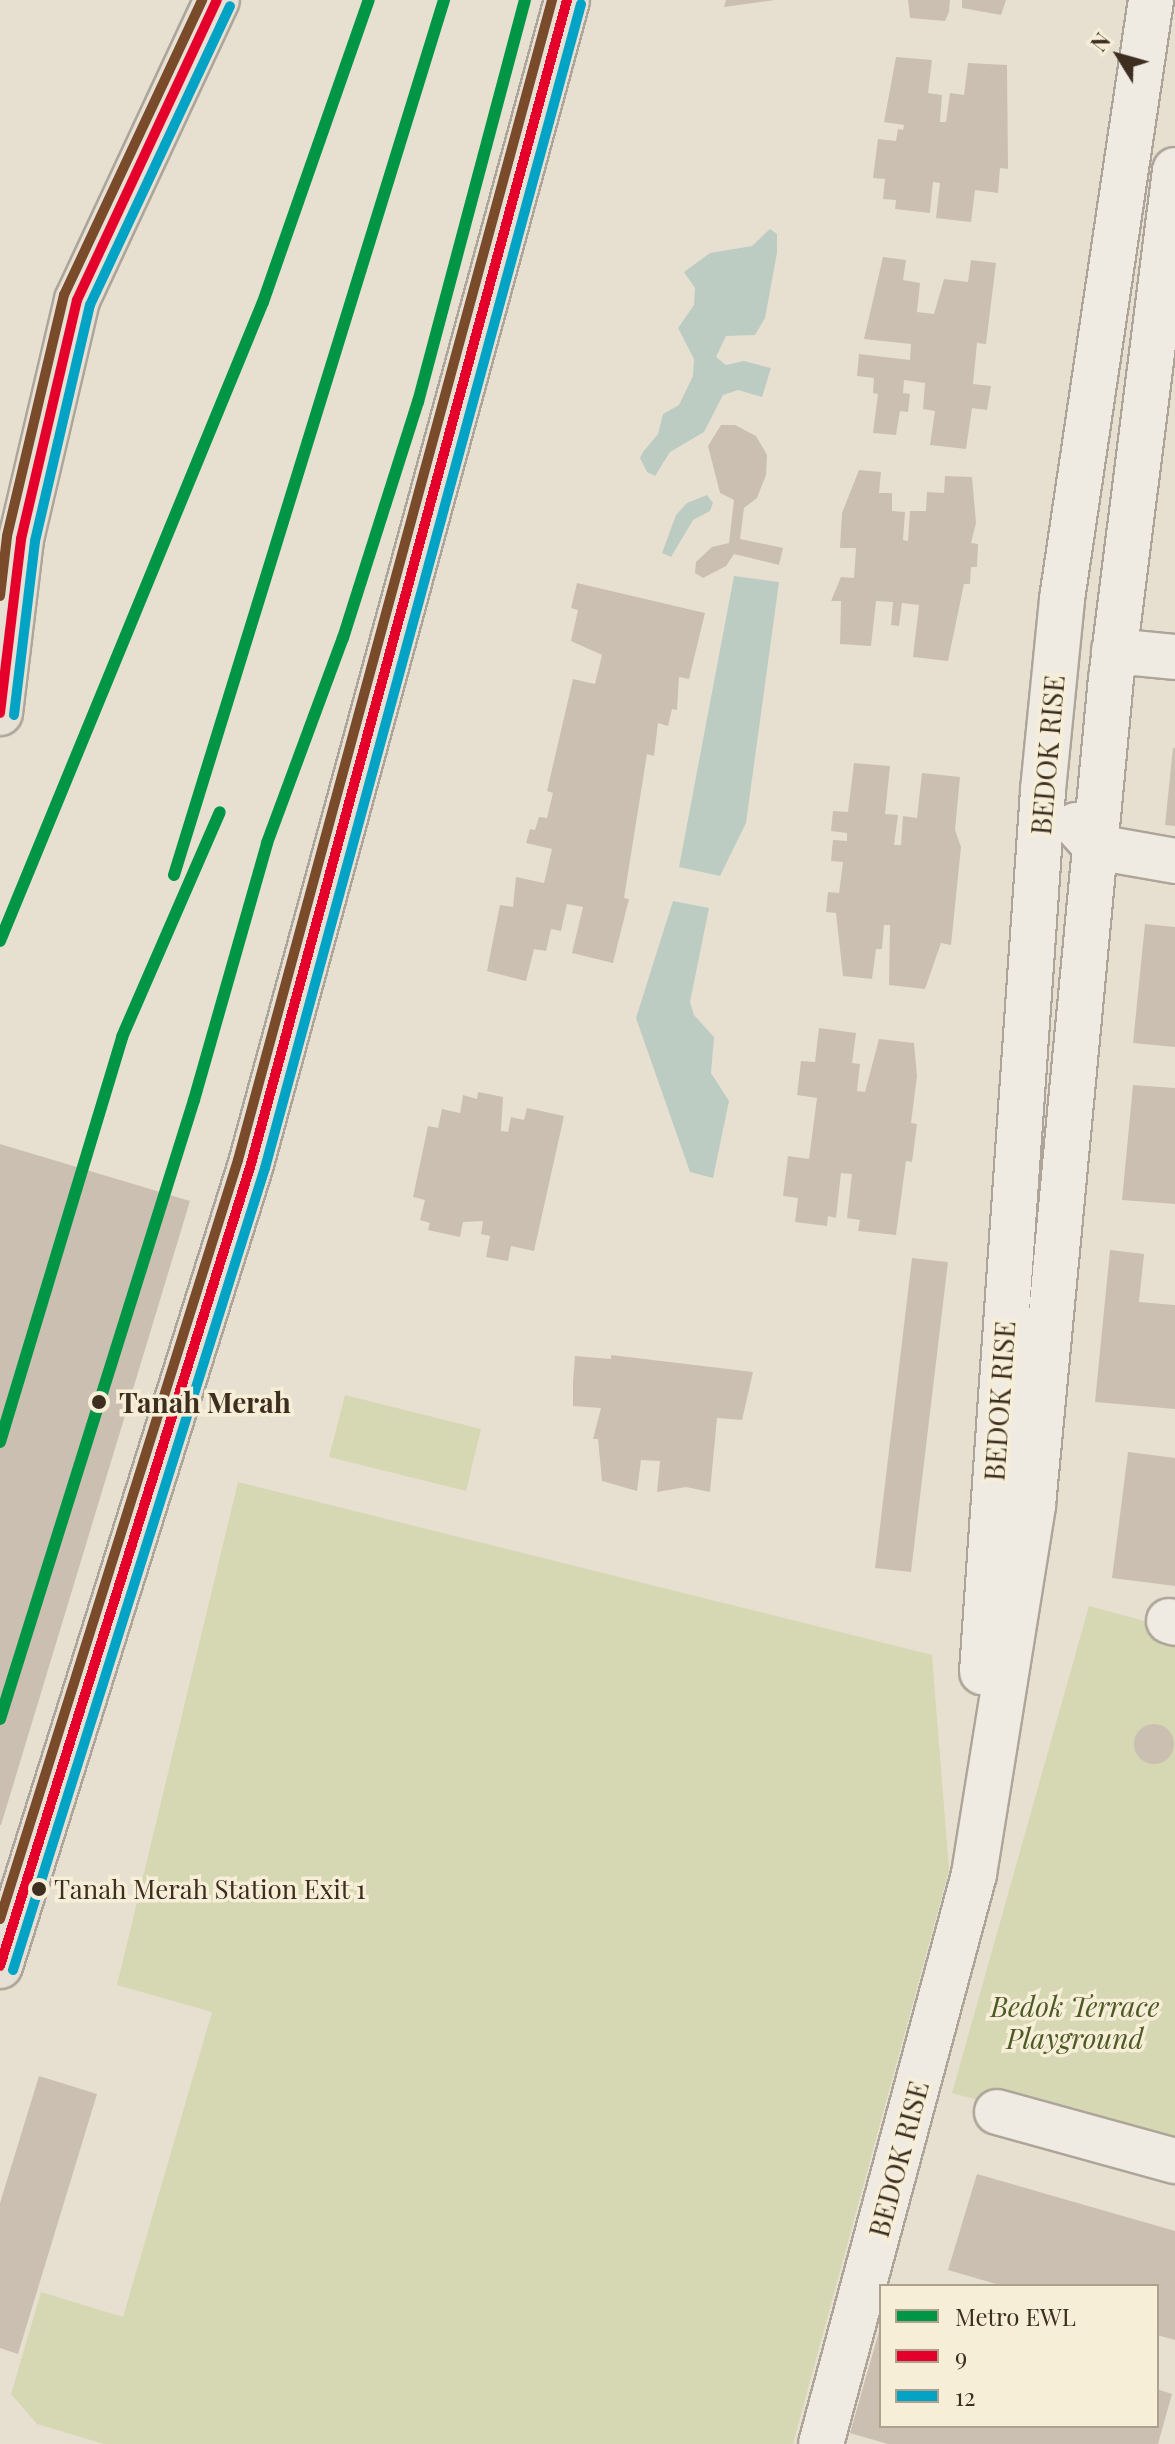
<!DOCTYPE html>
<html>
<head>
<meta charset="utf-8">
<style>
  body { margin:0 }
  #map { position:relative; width:1175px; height:2444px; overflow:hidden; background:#e7e0d1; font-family:"Playfair Display",serif }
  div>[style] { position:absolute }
  .green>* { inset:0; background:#d6d7b3 }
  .water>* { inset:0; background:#bcccc2 }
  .building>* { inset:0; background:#cbbfb2 }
  .round { border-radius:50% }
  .roads { filter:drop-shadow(2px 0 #ada599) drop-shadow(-2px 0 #ada599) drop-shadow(0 2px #ada599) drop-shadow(0 -2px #ada599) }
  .minor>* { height:44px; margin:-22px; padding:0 22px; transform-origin:22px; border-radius:22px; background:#efebe3 }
  .major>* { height:44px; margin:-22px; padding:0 22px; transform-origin:22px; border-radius:22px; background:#e6e1d4 }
  .bus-1>* { height:10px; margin:-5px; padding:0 5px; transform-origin:5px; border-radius:5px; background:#e4002b }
  .bus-2>* { height:10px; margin:-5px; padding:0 5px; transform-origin:5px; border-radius:5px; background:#03a3c5 }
  .bus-3>* { height:10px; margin:-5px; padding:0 5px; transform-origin:5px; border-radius:5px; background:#7a4b2a }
  .metro-1>* { height:12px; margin:-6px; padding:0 6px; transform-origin:6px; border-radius:6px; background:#009645 }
  .dots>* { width:22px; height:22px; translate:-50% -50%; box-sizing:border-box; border:4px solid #f7eed8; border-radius:50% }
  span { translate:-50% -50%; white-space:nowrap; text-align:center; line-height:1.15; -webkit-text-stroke:7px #f7eed8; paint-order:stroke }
  .bus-label { font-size:26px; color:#3d2e20 }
  .left { translate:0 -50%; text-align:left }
  .street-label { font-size:28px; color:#3d2e20 }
  .stop-label { font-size:28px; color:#3d2e20; font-weight:700 }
  .park-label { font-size:28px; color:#4d5a26; font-style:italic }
  .legend { position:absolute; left:879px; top:2284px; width:280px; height:144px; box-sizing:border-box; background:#f7eed8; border:2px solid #ada18e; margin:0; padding:10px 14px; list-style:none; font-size:24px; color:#3d2e20 }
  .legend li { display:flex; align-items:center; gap:16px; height:40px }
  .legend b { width:40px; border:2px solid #ada18e }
  .north { position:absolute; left:1079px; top:16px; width:80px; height:80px; -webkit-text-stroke:6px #f7eed8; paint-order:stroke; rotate:307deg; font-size:22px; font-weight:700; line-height:32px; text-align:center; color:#3d2e20 }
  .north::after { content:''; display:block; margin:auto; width:28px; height:36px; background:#3d2e20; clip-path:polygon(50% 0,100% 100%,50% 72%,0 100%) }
</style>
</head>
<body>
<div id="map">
  <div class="green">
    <div style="clip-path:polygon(345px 1395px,481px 1429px,466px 1491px,329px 1457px)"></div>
    <div style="clip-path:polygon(238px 1482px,932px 1655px,949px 1870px,793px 2444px,104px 2444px,37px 2424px,11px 2394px,41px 2292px,123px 2317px,212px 2012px,117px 1985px)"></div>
    <div style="clip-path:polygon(1089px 1606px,1175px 1629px,1175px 2154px,952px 2093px)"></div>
  </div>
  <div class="water">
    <div style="clip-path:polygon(770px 229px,777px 234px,777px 253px,765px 318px,755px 335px,726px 336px,716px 357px,726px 365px,744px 361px,771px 368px,762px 397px,738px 390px,723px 395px,704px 432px,670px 452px,655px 476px,647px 472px,640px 458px,643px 452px,658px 434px,663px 414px,679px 405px,693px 376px,694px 359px,678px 328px,694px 305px,695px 288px,684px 272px,710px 253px,752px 246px)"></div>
    <div style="clip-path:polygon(707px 495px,713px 503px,710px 511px,693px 520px,671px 557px,662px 553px,676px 515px,687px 503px)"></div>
    <div style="clip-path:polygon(734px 576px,779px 582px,746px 823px,720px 876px,679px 867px)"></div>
    <div style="clip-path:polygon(673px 901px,709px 908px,690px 1002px,694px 1015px,714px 1037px,711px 1073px,729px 1101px,713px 1178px,690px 1172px,636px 1018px)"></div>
  </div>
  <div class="building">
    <div style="clip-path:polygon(726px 0,775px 0,724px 7px)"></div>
    <div style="clip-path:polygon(908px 0,950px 0,949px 12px,945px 21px,910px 18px)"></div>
    <div style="clip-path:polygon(962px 0,1006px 0,1001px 15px,962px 8px)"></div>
    <div style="clip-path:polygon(896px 57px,932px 60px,928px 93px,942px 95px,940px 122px,946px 122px,950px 93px,964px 95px,968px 63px,1007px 65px,1008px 169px,1000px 168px,998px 193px,975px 190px,971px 222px,936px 218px,940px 183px,933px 182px,930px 213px,895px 209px,896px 200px,883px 199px,885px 179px,873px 178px,878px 139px,896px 141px,898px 129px,903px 130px,904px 125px,884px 122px)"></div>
    <div style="clip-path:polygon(883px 257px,906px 260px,903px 280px,920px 283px,917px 312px,934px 314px,944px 279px,968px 282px,971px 260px,996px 263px,986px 344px,977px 343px,973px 384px,991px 386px,987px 410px,972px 408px,966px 449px,930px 445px,935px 411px,923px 409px,925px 383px,904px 380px,903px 393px,910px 394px,908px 412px,900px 411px,896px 435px,873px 433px,878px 394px,873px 393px,874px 378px,857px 376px,859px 354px,910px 360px,911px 344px,864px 339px)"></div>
    <div style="clip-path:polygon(721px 425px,735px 425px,756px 436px,767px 455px,766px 475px,757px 498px,744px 508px,740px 539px,783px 548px,779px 565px,734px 554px,726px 566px,703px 578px,695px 573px,696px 562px,712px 547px,729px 543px,734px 500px,720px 493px,708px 446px)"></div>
    <div style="clip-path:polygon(859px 470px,881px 472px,879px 493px,892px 493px,892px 511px,905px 512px,903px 540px,908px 541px,910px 511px,926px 511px,927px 492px,944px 493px,945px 476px,972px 477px,976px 523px,971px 543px,978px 544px,977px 567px,971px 567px,970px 584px,964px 584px,948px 661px,913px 657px,919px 605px,902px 603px,899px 626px,891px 625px,893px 602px,876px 601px,871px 646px,840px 644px,841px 601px,831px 601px,841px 577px,854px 578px,856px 548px,840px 548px,842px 513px)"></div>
    <div style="clip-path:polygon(577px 583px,705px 613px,689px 679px,679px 677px,677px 710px,672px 709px,668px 726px,658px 723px,654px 756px,647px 754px,624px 898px,629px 899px,613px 963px,572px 953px,583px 907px,567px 904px,561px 931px,551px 929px,546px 951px,534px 949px,526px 981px,487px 971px,500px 905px,513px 907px,516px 877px,544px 883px,552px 849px,526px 843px,530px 829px,535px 830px,539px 817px,547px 818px,553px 793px,547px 791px,573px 679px,595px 684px,602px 655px,571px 641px,578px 610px,571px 608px)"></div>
    <div style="clip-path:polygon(1173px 748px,1175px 748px,1175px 826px,1165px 825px)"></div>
    <div style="clip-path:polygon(854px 763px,890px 766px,885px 814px,898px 815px,894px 845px,901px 845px,903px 816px,917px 818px,922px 773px,960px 777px,955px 830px,961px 847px,951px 945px,941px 943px,925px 989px,889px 985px,890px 925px,884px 925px,882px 949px,876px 949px,872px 979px,843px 976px,836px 913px,826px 912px,828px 892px,839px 893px,843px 862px,831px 861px,833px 840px,847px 841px,847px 833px,831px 831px,833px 811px,848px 812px)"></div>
    <div style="clip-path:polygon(1145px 924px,1175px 927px,1175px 1047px,1133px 1043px)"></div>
    <div style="clip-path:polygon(819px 1028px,856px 1033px,852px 1063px,860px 1064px,857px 1091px,865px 1092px,879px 1039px,914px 1043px,917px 1076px,911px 1123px,917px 1124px,912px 1162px,906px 1161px,896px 1235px,858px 1231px,860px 1220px,847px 1218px,852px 1174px,841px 1173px,836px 1218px,828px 1216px,827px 1226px,795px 1222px,798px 1198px,783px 1196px,788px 1156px,809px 1159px,817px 1098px,797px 1095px,801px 1061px,815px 1062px)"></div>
    <div style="clip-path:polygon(1133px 1085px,1175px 1088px,1175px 1204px,1122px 1200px)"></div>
    <div style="clip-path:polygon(478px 1092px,503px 1097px,501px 1131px,508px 1132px,511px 1117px,524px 1120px,527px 1108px,564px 1116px,534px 1251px,511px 1246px,508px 1261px,486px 1257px,490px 1236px,481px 1234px,483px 1221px,463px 1222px,460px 1237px,428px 1230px,430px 1223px,420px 1220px,425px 1200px,413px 1197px,428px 1126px,438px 1128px,442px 1109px,460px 1113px,463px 1095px,477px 1099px)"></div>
    <div style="clip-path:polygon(0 1144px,190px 1201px,1px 1825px,0 1825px)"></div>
    <div style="clip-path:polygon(1110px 1250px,1144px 1254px,1139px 1302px,1175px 1305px,1175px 1409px,1095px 1402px)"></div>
    <div style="clip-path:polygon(912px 1258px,948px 1262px,911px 1572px,875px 1568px)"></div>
    <div style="clip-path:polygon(611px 1355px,753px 1372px,742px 1420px,717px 1418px,710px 1492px,686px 1487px,657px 1492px,660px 1461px,641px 1460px,637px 1491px,602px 1481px,598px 1439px,593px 1439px,601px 1408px,573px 1406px,573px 1382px,575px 1356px,611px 1359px)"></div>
    <div style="clip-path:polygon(1128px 1452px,1175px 1458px,1175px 1586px,1112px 1578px)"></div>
    <div class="round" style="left:1134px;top:1724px;width:40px;height:40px"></div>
    <div style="clip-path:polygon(39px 2076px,97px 2094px,18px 2354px,0 2348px,0 2203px)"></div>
    <div style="clip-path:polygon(977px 2174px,1175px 2231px,1175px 2340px,1157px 2335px,1157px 2286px,1003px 2286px,948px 2270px)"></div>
    <div style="clip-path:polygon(880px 2328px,881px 2426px,1157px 2426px,1157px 2389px,1172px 2394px,1158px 2444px,888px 2444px,850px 2433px)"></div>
  </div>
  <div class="roads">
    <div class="minor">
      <div style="left:1114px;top:651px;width:61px;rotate:5.6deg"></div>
      <div style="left:1076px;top:825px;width:30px;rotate:48deg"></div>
      <div style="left:1096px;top:847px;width:80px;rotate:10deg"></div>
      <div style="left:1169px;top:1621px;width:6px;rotate:18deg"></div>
      <div style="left:982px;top:1672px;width:884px;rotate:-86.04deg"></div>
      <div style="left:1043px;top:790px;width:192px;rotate:-84.3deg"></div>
      <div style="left:1062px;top:599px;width:606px;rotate:-81.55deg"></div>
      <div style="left:997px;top:2112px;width:185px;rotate:15.4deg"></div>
      <div style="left:821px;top:2444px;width:590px;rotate:-74.97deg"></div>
      <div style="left:974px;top:1874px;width:374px;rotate:-80.9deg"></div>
      <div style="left:1033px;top:1505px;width:830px;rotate:-84.61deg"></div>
      <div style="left:1111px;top:679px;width:513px;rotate:-82.83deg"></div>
    </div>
    <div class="major">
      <div style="left:0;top:713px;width:175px;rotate:-83.1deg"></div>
      <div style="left:21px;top:539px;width:245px;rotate:-76.8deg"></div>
      <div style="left:77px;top:300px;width:331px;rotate:-65deg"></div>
      <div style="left:0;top:1966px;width:840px;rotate:-72.62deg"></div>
      <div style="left:251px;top:1164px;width:1206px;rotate:-74.81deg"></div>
    </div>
  </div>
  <div class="bus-1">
    <div style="left:0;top:713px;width:175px;rotate:-83.1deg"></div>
    <div style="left:21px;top:539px;width:245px;rotate:-76.8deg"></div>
    <div style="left:77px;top:300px;width:331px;rotate:-65deg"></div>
    <div style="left:0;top:1966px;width:840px;rotate:-72.62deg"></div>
    <div style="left:251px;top:1164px;width:1206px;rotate:-74.81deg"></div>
  </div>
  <div class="bus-2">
    <div style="left:14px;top:715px;width:175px;rotate:-83.1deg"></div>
    <div style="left:35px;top:541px;width:242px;rotate:-76.9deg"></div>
    <div style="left:90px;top:305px;width:330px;rotate:-64.9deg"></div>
    <div style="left:13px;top:1970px;width:841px;rotate:-72.56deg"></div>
    <div style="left:265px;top:1168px;width:1206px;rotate:-74.81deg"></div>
  </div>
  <div class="bus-3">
    <div style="left:0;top:596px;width:60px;rotate:-83.3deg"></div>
    <div style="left:7px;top:536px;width:248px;rotate:-76.7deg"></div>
    <div style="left:64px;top:295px;width:326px;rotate:-64.9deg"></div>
    <div style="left:0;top:1919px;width:795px;rotate:-72.59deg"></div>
    <div style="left:238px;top:1160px;width:1202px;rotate:-74.85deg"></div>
  </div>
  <div class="metro-1">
    <div style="left:174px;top:875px;width:916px;rotate:-72.85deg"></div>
    <div style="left:0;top:941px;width:691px;rotate:-67.63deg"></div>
    <div style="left:263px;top:302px;width:320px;rotate:-70.7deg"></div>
    <div style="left:0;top:1442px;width:423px;rotate:-73.2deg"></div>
    <div style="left:122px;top:1037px;width:245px;rotate:-66.5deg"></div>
    <div style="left:0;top:1719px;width:649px;rotate:-72.6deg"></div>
    <div style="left:194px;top:1100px;width:267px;rotate:-74.1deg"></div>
    <div style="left:267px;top:843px;width:219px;rotate:-69.7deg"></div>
    <div style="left:343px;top:638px;width:248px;rotate:-72.4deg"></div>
    <div style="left:418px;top:402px;width:416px;rotate:-75.1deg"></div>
  </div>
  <div class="dots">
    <div style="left:99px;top:1402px;background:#3d2e20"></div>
    <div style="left:39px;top:1889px;background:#3d2e20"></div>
  </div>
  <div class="bus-label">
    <span class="left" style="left:54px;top:1889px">Tanah Merah Station Exit 1</span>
  </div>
  <div class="street-label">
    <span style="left:1047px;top:755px;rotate:-85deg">BEDOK RISE</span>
    <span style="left:999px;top:1401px;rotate:-86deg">BEDOK RISE</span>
    <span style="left:898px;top:2159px;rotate:-75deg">BEDOK RISE</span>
  </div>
  <div class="stop-label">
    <span class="left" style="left:119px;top:1402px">Tanah Merah</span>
  </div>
  <div class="park-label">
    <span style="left:1075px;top:2022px">Bedok Terrace<br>Playground</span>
  </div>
  <ul class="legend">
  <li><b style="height:10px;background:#009645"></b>Metro EWL</li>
  <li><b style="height:10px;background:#e4002b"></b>9</li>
  <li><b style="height:10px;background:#03a3c5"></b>12</li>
  </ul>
  <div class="north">N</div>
</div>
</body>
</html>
